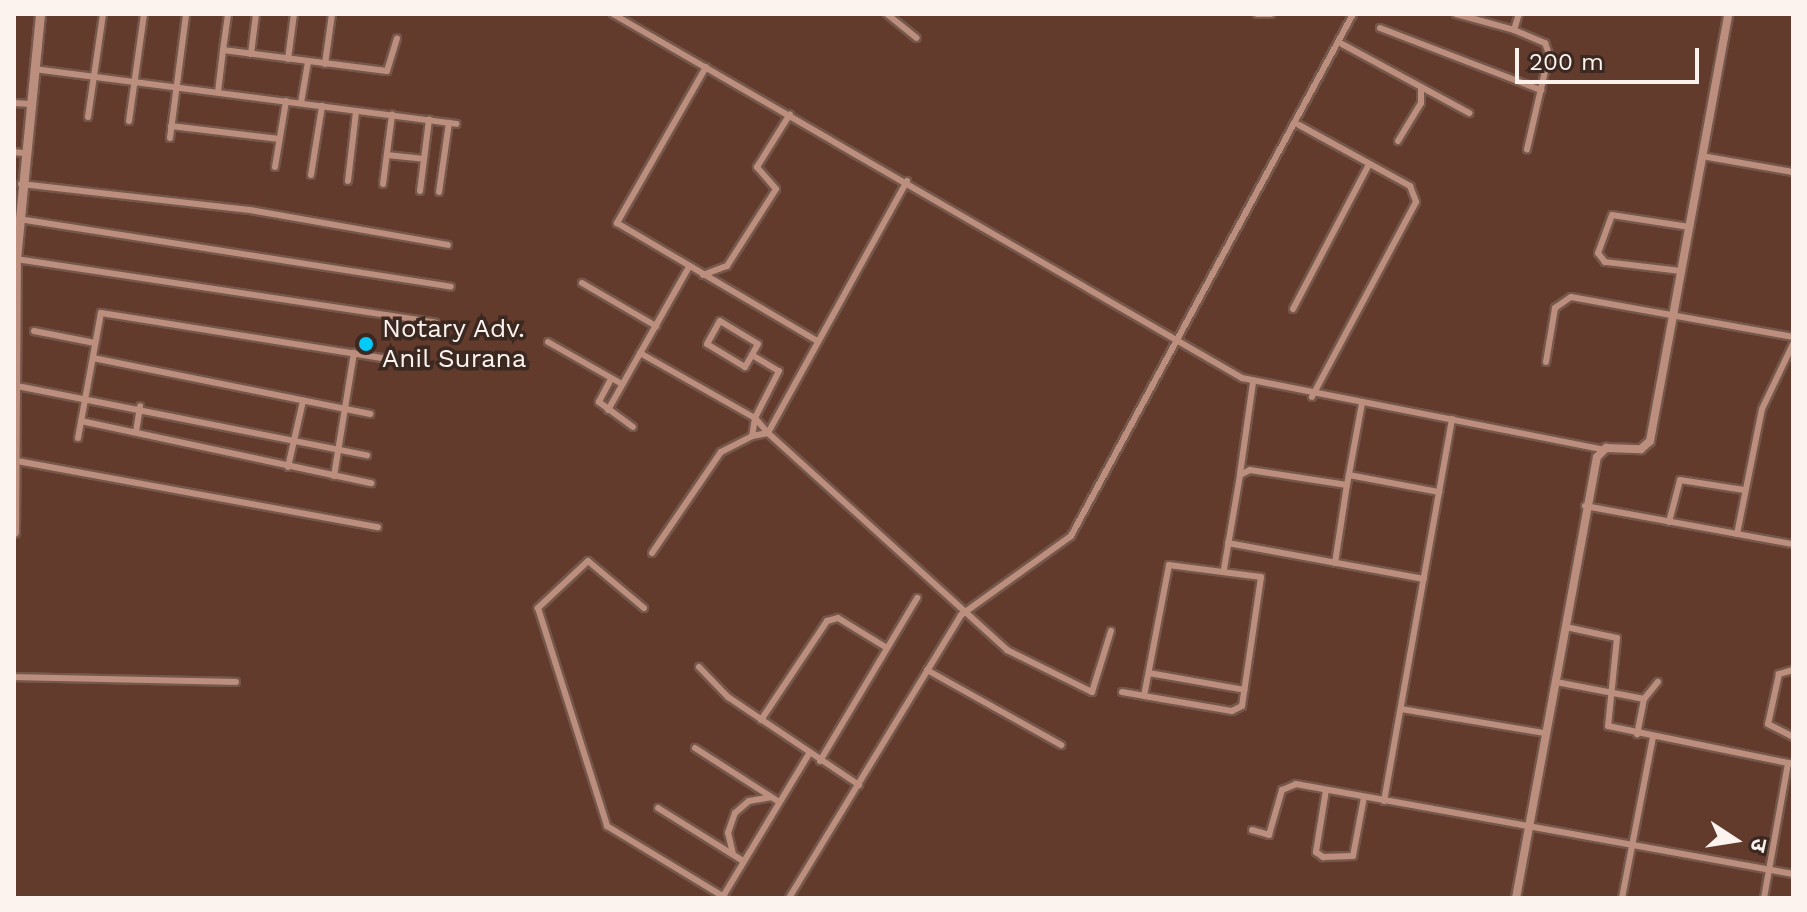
<!DOCTYPE html>
<html>
<head>
<meta charset="utf-8">
<style>
  body { margin:0 }
  #map { position:relative; width:1807px; height:912px; overflow:hidden; background:#623b2c; font-family:"Work Sans","Noto Sans Devanagari",sans-serif }
  div>[style] { position:absolute }
  .roads { filter:drop-shadow(2px 0 #75574b) drop-shadow(-2px 0 #75574b) drop-shadow(0 2px #75574b) drop-shadow(0 -2px #75574b) }
  .minor>* { height:6px; margin:-3px; padding:0 3px; transform-origin:3px; border-radius:3px; background:#bc8e7d }
  .tertiary>* { height:8px; margin:-4px; padding:0 4px; transform-origin:4px; border-radius:4px; background:#bc8e7d }
  .secondary>* { height:9px; margin:-4.5px; padding:0 4.5px; transform-origin:4.5px; border-radius:4.5px; background:#bc8e7d }
  .dots>* { width:22px; height:22px; translate:-50% -50%; box-sizing:border-box; border:4px solid #3a2821; border-radius:50% }
  span { translate:-50% -50%; white-space:nowrap; text-align:center; line-height:1.15; -webkit-text-stroke:7px #3a2821; paint-order:stroke }
  .poi-label { font-size:26px; color:#fcf2ee }
  .left { translate:0 -50%; text-align:left }
  .frame { position:absolute; inset:0; border:16px solid #fcf2ee; pointer-events:none }
  .north { position:absolute; left:1695px; top:800px; width:80px; height:80px; -webkit-text-stroke:6px #3a2821; paint-order:stroke; rotate:102deg; font-size:22px; font-weight:700; line-height:32px; text-align:center; color:#fcf2ee }
  .north::after { content:''; display:block; margin:auto; width:28px; height:36px; background:#fcf2ee; clip-path:polygon(50% 0,100% 100%,50% 72%,0 100%) }
  .scale { position:absolute; left:1515px; top:48px; width:184px; height:36px; box-sizing:border-box; border:4px solid #fcf2ee; border-top:0; padding-left:10px; font-size:24px; line-height:28px; white-space:nowrap; color:#fcf2ee; -webkit-text-stroke:6px #3a2821; paint-order:stroke }
</style>
</head>
<body>
<div id="map">
  <div class="roads">
    <div class="minor">
      <div style="left:613px;top:14px;width:727px;rotate:30.06deg"></div>
      <div style="left:1242px;top:378px;width:366px;rotate:11.2deg"></div>
      <div style="left:887px;top:14px;width:38px;rotate:39deg"></div>
      <div style="left:1257px;top:14px;width:14px"></div>
      <div style="left:1456px;top:14px;width:60px;rotate:15.4deg"></div>
      <div style="left:1514px;top:30px;width:17px;rotate:-73deg"></div>
      <div style="left:1380px;top:28px;width:173px;rotate:21.1deg"></div>
      <div style="left:1514px;top:30px;width:34px;rotate:23deg"></div>
      <div style="left:1545px;top:43px;width:12px;rotate:70deg"></div>
      <div style="left:1549px;top:54px;width:98px;rotate:103deg"></div>
      <div style="left:1342px;top:44px;width:145px;rotate:28.5deg"></div>
      <div style="left:223px;top:50px;width:36px;rotate:-82deg"></div>
      <div style="left:251px;top:54px;width:40px;rotate:-82.9deg"></div>
      <div style="left:288px;top:59px;width:45px;rotate:-82.4deg"></div>
      <div style="left:325px;top:64px;width:50px;rotate:-82deg"></div>
      <div style="left:706px;top:67px;width:180px;rotate:119.7deg"></div>
      <div style="left:617px;top:223px;width:232px;rotate:30.5deg"></div>
      <div style="left:34px;top:69px;width:426px;rotate:7.4deg"></div>
      <div style="left:218px;top:92px;width:42px;rotate:-83.2deg"></div>
      <div style="left:223px;top:50px;width:165px;rotate:7.3deg"></div>
      <div style="left:387px;top:71px;width:34px;rotate:-73deg"></div>
      <div style="left:14px;top:103px;width:16px;rotate:4deg"></div>
      <div style="left:301px;top:103px;width:42px;rotate:-80.3deg"></div>
      <div style="left:88px;top:117px;width:104px;rotate:-81.7deg"></div>
      <div style="left:129px;top:121px;width:108px;rotate:-82deg"></div>
      <div style="left:1299px;top:125px;width:127px;rotate:28.8deg"></div>
      <div style="left:1410px;top:186px;width:17px;rotate:69deg"></div>
      <div style="left:1416px;top:202px;width:221px;rotate:118.1deg"></div>
      <div style="left:171px;top:126px;width:109px;rotate:6.9deg"></div>
      <div style="left:170px;top:138px;width:125px;rotate:-82.6deg"></div>
      <div style="left:1398px;top:141px;width:44px;rotate:-58.8deg"></div>
      <div style="left:1421px;top:103px;width:16px;rotate:-90deg"></div>
      <div style="left:14px;top:152px;width:9px;rotate:6deg"></div>
      <div style="left:387px;top:155px;width:37px;rotate:6deg"></div>
      <div style="left:1702px;top:156px;width:92px;rotate:10deg"></div>
      <div style="left:275px;top:167px;width:67px;rotate:-80.5deg"></div>
      <div style="left:311px;top:175px;width:70px;rotate:-80.9deg"></div>
      <div style="left:348px;top:181px;width:69px;rotate:-83.4deg"></div>
      <div style="left:907px;top:181px;width:288px;rotate:118.9deg"></div>
      <div style="left:768px;top:433px;width:323px;rotate:42.2deg"></div>
      <div style="left:1007px;top:650px;width:95px;rotate:26.3deg"></div>
      <div style="left:1092px;top:692px;width:64px;rotate:-72.7deg"></div>
      <div style="left:21px;top:184px;width:230px;rotate:6.5deg"></div>
      <div style="left:250px;top:210px;width:201px;rotate:10deg"></div>
      <div style="left:383px;top:184px;width:70px;rotate:-82.6deg"></div>
      <div style="left:420px;top:191px;width:72px;rotate:-82.8deg"></div>
      <div style="left:439px;top:192px;width:70px;rotate:-81.8deg"></div>
      <div style="left:19px;top:219px;width:437px;rotate:8.9deg"></div>
      <div style="left:16px;top:259px;width:424px;rotate:8.6deg"></div>
      <div style="left:1681px;top:271px;width:77px;rotate:-173.2deg"></div>
      <div style="left:1605px;top:262px;width:11px;rotate:-128deg"></div>
      <div style="left:1598px;top:253px;width:40px;rotate:-69.8deg"></div>
      <div style="left:1612px;top:215px;width:78px;rotate:8.9deg"></div>
      <div style="left:703px;top:275px;width:26px;rotate:-21deg"></div>
      <div style="left:727px;top:266px;width:91px;rotate:-57.5deg"></div>
      <div style="left:776px;top:189px;width:29px;rotate:-131deg"></div>
      <div style="left:757px;top:167px;width:62px;rotate:-58.1deg"></div>
      <div style="left:582px;top:283px;width:86px;rotate:30.2deg"></div>
      <div style="left:1293px;top:309px;width:164px;rotate:-62.3deg"></div>
      <div style="left:34px;top:331px;width:62px;rotate:11.1deg"></div>
      <div style="left:548px;top:342px;width:85px;rotate:29.6deg"></div>
      <div style="left:640px;top:353px;width:132px;rotate:29.5deg"></div>
      <div style="left:755px;top:418px;width:20px;rotate:49deg"></div>
      <div style="left:752px;top:355px;width:14px;rotate:120deg"></div>
      <div style="left:745px;top:367px;width:44px;rotate:-148.8deg"></div>
      <div style="left:707px;top:344px;width:26px;rotate:-61deg"></div>
      <div style="left:720px;top:321px;width:44px;rotate:31.2deg"></div>
      <div style="left:758px;top:344px;width:13px;rotate:119deg"></div>
      <div style="left:752px;top:355px;width:31px;rotate:31deg"></div>
      <div style="left:779px;top:371px;width:53px;rotate:117.1deg"></div>
      <div style="left:755px;top:418px;width:18px;rotate:99deg"></div>
      <div style="left:752px;top:436px;width:16px;rotate:-11deg"></div>
      <div style="left:93px;top:358px;width:283px;rotate:11.4deg"></div>
      <div style="left:1546px;top:362px;width:55px;rotate:-80.5deg"></div>
      <div style="left:1555px;top:308px;width:19px;rotate:-35deg"></div>
      <div style="left:1571px;top:297px;width:226px;rotate:10.2deg"></div>
      <div style="left:611px;top:379px;width:26px;rotate:118deg"></div>
      <div style="left:599px;top:402px;width:42px;rotate:36.3deg"></div>
      <div style="left:17px;top:386px;width:357px;rotate:11.2deg"></div>
      <div style="left:608px;top:410px;width:164px;rotate:-60.5deg"></div>
      <div style="left:81px;top:421px;width:297px;rotate:12.1deg"></div>
      <div style="left:136px;top:432px;width:26px;rotate:-81deg"></div>
      <div style="left:78px;top:438px;width:127px;rotate:-79.6deg"></div>
      <div style="left:101px;top:313px;width:316px;rotate:9.1deg"></div>
      <div style="left:17px;top:461px;width:367px;rotate:10.4deg"></div>
      <div style="left:288px;top:467px;width:68px;rotate:-77.2deg"></div>
      <div style="left:1240px;top:474px;width:92px;rotate:-81.9deg"></div>
      <div style="left:1349px;top:475px;width:92px;rotate:10.7deg"></div>
      <div style="left:334px;top:476px;width:125px;rotate:-80.8deg"></div>
      <div style="left:1585px;top:506px;width:211px;rotate:10.4deg"></div>
      <div style="left:1669px;top:522px;width:43px;rotate:-75.3deg"></div>
      <div style="left:1680px;top:480px;width:65px;rotate:8.9deg"></div>
      <div style="left:1737px;top:534px;width:127px;rotate:-78.7deg"></div>
      <div style="left:1762px;top:409px;width:72px;rotate:-64.5deg"></div>
      <div style="left:1228px;top:543px;width:199px;rotate:10.4deg"></div>
      <div style="left:652px;top:553px;width:122px;rotate:-55.7deg"></div>
      <div style="left:721px;top:452px;width:35px;rotate:-27deg"></div>
      <div style="left:1335px;top:563px;width:79px;rotate:-81.3deg"></div>
      <div style="left:1224px;top:569px;width:95px;rotate:-80.3deg"></div>
      <div style="left:1240px;top:475px;width:11px;rotate:-27deg"></div>
      <div style="left:1250px;top:470px;width:98px;rotate:8.8deg"></div>
      <div style="left:1347px;top:485px;width:83px;rotate:-79.6deg"></div>
      <div style="left:644px;top:608px;width:73px;rotate:-140deg"></div>
      <div style="left:588px;top:561px;width:69px;rotate:136.8deg"></div>
      <div style="left:538px;top:608px;width:229px;rotate:72.4deg"></div>
      <div style="left:607px;top:826px;width:139px;rotate:31.2deg"></div>
      <div style="left:1566px;top:627px;width:52px;rotate:12.2deg"></div>
      <div style="left:1617px;top:638px;width:88px;rotate:95.8deg"></div>
      <div style="left:1608px;top:726px;width:189px;rotate:11.6deg"></div>
      <div style="left:699px;top:667px;width:42px;rotate:46deg"></div>
      <div style="left:728px;top:697px;width:158px;rotate:33.9deg"></div>
      <div style="left:927px;top:670px;width:154px;rotate:29.2deg"></div>
      <div style="left:1793px;top:670px;width:15px;rotate:164deg"></div>
      <div style="left:1779px;top:674px;width:51px;rotate:102.4deg"></div>
      <div style="left:1768px;top:724px;width:28px;rotate:27deg"></div>
      <div style="left:1149px;top:673px;width:97px;rotate:10deg"></div>
      <div style="left:14px;top:677px;width:222px;rotate:1.3deg"></div>
      <div style="left:1556px;top:682px;width:90px;rotate:10.9deg"></div>
      <div style="left:1644px;top:699px;width:36px;rotate:101deg"></div>
      <div style="left:1122px;top:692px;width:22px;rotate:10deg"></div>
      <div style="left:1144px;top:696px;width:89px;rotate:9.7deg"></div>
      <div style="left:1232px;top:711px;width:11px;rotate:-27deg"></div>
      <div style="left:1242px;top:706px;width:130px;rotate:-81.6deg"></div>
      <div style="left:1261px;top:577px;width:93px;rotate:-172.6deg"></div>
      <div style="left:1169px;top:565px;width:133px;rotate:100.8deg"></div>
      <div style="left:1644px;top:699px;width:22px;rotate:-51deg"></div>
      <div style="left:1401px;top:709px;width:146px;rotate:9.5deg"></div>
      <div style="left:761px;top:720px;width:119px;rotate:-56.3deg"></div>
      <div style="left:827px;top:621px;width:11px;rotate:-15deg"></div>
      <div style="left:838px;top:618px;width:57px;rotate:31.5deg"></div>
      <div style="left:695px;top:748px;width:100px;rotate:32.7deg"></div>
      <div style="left:820px;top:761px;width:190px;rotate:-59.2deg"></div>
      <div style="left:1326px;top:790px;width:63px;rotate:99.2deg"></div>
      <div style="left:1316px;top:852px;width:9px;rotate:36deg"></div>
      <div style="left:1323px;top:857px;width:30px;rotate:-2deg"></div>
      <div style="left:1353px;top:856px;width:60px;rotate:-79.4deg"></div>
      <div style="left:1384px;top:801px;width:388px;rotate:-79.9deg"></div>
      <div style="left:658px;top:808px;width:100px;rotate:31.9deg"></div>
      <div style="left:1252px;top:830px;width:18px;rotate:16deg"></div>
      <div style="left:1269px;top:835px;width:47px;rotate:-73.9deg"></div>
      <div style="left:1282px;top:790px;width:15px;rotate:-23deg"></div>
      <div style="left:1296px;top:784px;width:505px;rotate:10.26deg"></div>
      <div style="left:733px;top:854px;width:22px;rotate:-103deg"></div>
      <div style="left:728px;top:833px;width:21px;rotate:-71deg"></div>
      <div style="left:735px;top:813px;width:18px;rotate:-41deg"></div>
      <div style="left:749px;top:801px;width:22px;rotate:-10deg"></div>
      <div style="left:722px;top:898px;width:168px;rotate:-58.9deg"></div>
      <div style="left:789px;top:898px;width:331px;rotate:-58.7deg"></div>
      <div style="left:961px;top:615px;width:135px;rotate:-35.7deg"></div>
      <div style="left:1071px;top:536px;width:593px;rotate:-61.62deg"></div>
      <div style="left:1622px;top:898px;width:164px;rotate:-79.1deg"></div>
      <div style="left:1764px;top:898px;width:137px;rotate:-79.9deg"></div>
    </div>
    <div class="tertiary">
      <div style="left:1516px;top:898px;width:448px;rotate:-79.6deg"></div>
      <div style="left:1597px;top:457px;width:13px;rotate:-45deg"></div>
      <div style="left:1606px;top:448px;width:35px;rotate:2deg"></div>
      <div style="left:1641px;top:449px;width:12px;rotate:-42deg"></div>
      <div style="left:1650px;top:441px;width:434px;rotate:-79.6deg"></div>
    </div>
    <div class="secondary">
      <div style="left:14px;top:532px;width:273px;rotate:-89.6deg"></div>
      <div style="left:16px;top:259px;width:246px;rotate:-84.4deg"></div>
    </div>
  </div>
  <div class="dots">
    <div style="left:366px;top:344px;background:#00cbf9"></div>
  </div>
  <div class="poi-label">
    <span class="left" style="left:382px;top:344px">Notary Adv.<br>Anil Surana</span>
  </div>
  <div class="frame"></div>
  <div class="north">उ</div>
  <div class="scale">200 m</div>
</div>
</body>
</html>
